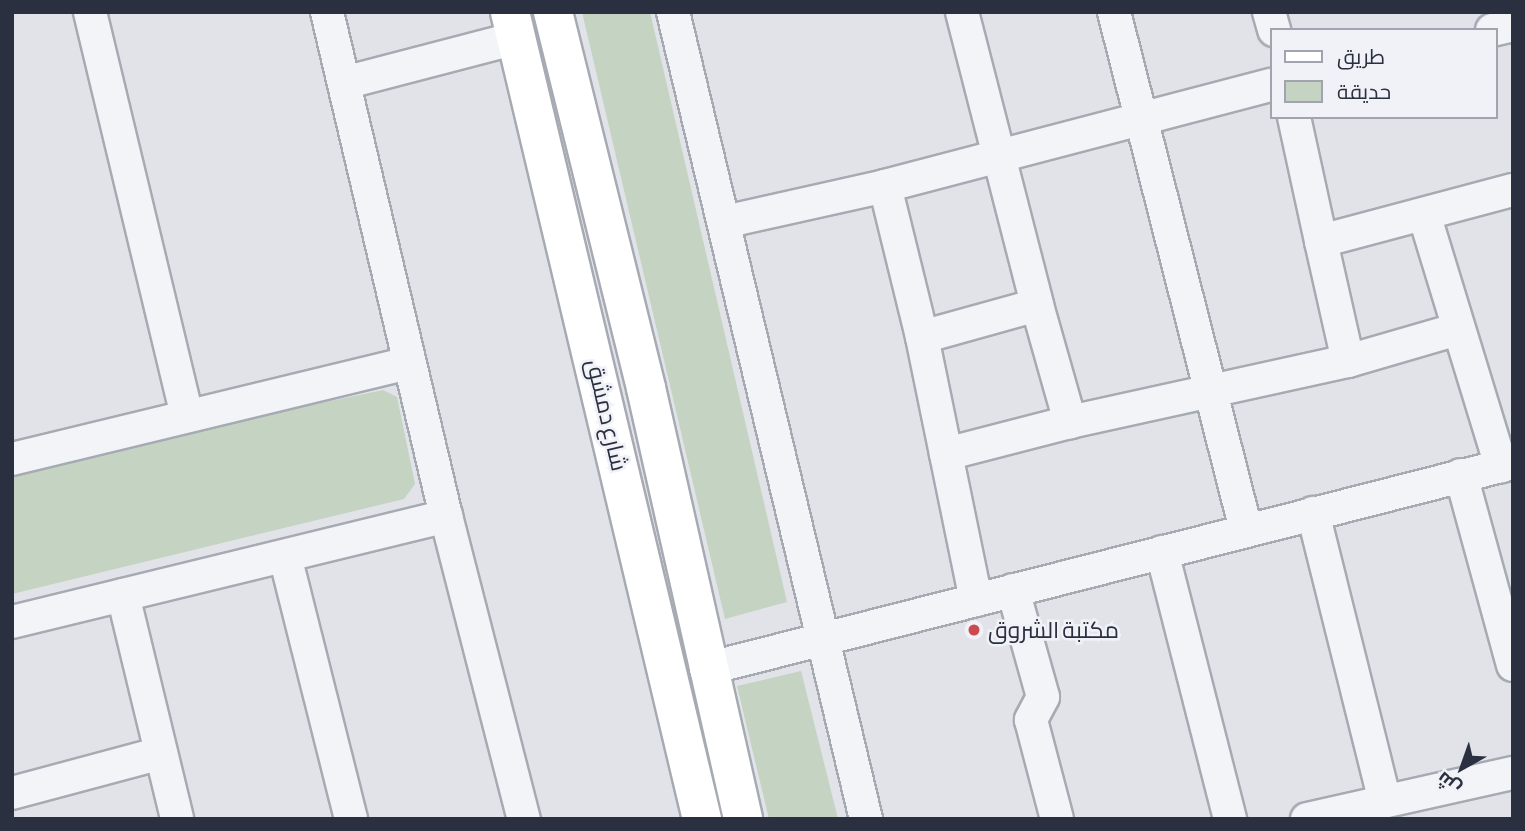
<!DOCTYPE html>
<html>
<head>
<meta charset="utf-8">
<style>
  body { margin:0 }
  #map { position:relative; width:1525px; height:831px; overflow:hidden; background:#e1e3e9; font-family:"Asap Condensed",Cairo,sans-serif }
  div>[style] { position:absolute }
  .green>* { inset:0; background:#c5d3c2 }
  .roads { filter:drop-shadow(2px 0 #a6aab3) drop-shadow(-2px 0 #a6aab3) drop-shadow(0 2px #a6aab3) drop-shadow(0 -2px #a6aab3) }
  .street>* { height:32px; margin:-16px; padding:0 16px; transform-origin:16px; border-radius:16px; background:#f3f4f7 }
  .secondary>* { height:38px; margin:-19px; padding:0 19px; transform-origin:19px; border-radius:19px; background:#fff }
  .dots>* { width:19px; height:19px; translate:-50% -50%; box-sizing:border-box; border:4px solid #f0f2f7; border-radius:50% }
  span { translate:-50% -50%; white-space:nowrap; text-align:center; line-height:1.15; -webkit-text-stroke:5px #f0f2f7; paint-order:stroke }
  .street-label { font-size:23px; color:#2a3040 }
  .poi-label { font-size:23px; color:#2a3040 }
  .left { translate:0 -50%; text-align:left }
  .frame { position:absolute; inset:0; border:14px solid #2a3040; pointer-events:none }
  .legend { position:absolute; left:1270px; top:28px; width:228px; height:91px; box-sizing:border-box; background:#f0f2f7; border:2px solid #a1a4ae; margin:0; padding:9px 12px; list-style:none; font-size:21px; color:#2a3040 }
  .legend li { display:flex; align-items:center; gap:14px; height:35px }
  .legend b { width:35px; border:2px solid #a1a4ae }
  .north { position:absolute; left:1427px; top:733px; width:70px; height:70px; -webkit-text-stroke:5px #f0f2f7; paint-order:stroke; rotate:220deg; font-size:19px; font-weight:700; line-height:28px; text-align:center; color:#2a3040 }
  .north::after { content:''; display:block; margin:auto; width:24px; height:32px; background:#2a3040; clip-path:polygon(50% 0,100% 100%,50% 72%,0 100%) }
</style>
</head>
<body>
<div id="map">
  <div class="green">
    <div style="clip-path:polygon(582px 12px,650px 12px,787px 602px,725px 619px)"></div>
    <div style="clip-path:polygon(383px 390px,397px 397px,415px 484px,404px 499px,12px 594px,12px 475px,154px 438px)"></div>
    <div style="clip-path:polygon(801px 671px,838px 819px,769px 819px,737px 686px)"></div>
  </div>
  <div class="roads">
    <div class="street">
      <div style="left:90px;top:12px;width:415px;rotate:76.5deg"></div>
      <div style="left:327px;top:12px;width:518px;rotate:76.72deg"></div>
      <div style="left:446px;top:516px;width:313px;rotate:75.6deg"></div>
      <div style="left:673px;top:12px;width:830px;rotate:76.55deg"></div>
      <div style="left:962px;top:12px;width:302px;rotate:75.6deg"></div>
      <div style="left:1114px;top:12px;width:535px;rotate:75.7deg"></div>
      <div style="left:1269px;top:12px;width:19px;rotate:74deg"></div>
      <div style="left:1492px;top:30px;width:22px;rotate:-13deg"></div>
      <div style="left:344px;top:83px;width:179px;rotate:-14.6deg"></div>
      <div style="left:1294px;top:117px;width:127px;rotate:77.7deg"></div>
      <div style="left:885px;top:186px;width:155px;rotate:76.2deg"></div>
      <div style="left:1424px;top:214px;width:264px;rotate:73deg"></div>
      <div style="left:724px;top:222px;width:165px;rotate:-12.6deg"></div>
      <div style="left:885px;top:186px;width:399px;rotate:-14.7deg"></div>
      <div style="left:1458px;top:329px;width:115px;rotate:163.8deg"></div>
      <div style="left:1348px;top:361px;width:123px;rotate:-102.7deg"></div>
      <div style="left:1321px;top:241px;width:199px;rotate:-14.9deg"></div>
      <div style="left:946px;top:454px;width:128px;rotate:-14.5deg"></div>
      <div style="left:12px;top:459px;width:409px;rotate:-13.6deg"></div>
      <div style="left:1461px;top:475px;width:197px;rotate:74.7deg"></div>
      <div style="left:1313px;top:513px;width:297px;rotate:76deg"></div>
      <div style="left:1162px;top:552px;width:276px;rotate:75.7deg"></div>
      <div style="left:285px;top:556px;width:271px;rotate:75.9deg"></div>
      <div style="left:1013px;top:590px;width:111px;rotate:74.3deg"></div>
      <div style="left:1043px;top:697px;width:26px;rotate:118deg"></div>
      <div style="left:1031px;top:720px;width:102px;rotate:75.3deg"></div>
      <div style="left:123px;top:595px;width:230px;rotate:76.4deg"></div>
      <div style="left:976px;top:600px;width:268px;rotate:-101.6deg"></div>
      <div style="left:922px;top:337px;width:119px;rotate:-15.5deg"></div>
      <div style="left:1037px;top:305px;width:122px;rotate:74.2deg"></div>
      <div style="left:1070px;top:422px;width:285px;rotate:-12.4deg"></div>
      <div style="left:12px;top:622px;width:447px;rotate:-13.7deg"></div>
      <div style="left:706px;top:669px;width:833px;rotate:-14.32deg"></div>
      <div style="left:12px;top:793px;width:154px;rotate:-15deg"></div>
      <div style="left:1307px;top:819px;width:211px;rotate:-12.6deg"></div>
    </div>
    <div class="secondary">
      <div style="left:510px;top:12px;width:830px;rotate:76.62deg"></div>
      <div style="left:553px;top:12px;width:387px;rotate:76.1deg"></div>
      <div style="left:646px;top:388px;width:442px;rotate:77.3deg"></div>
    </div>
  </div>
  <div class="dots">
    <div style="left:974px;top:630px;background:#ca4a50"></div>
  </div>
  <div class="street-label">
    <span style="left:607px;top:415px;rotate:77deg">شارع دمشق</span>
  </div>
  <div class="poi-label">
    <span class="left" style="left:988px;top:630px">مكتبة الشروق</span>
  </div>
  <div class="frame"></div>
  <ul class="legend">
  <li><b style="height:9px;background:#fff"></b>طريق</li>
  <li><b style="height:19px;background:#c5d3c2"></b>حديقة</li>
  </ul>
  <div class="north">ش</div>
</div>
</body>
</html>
